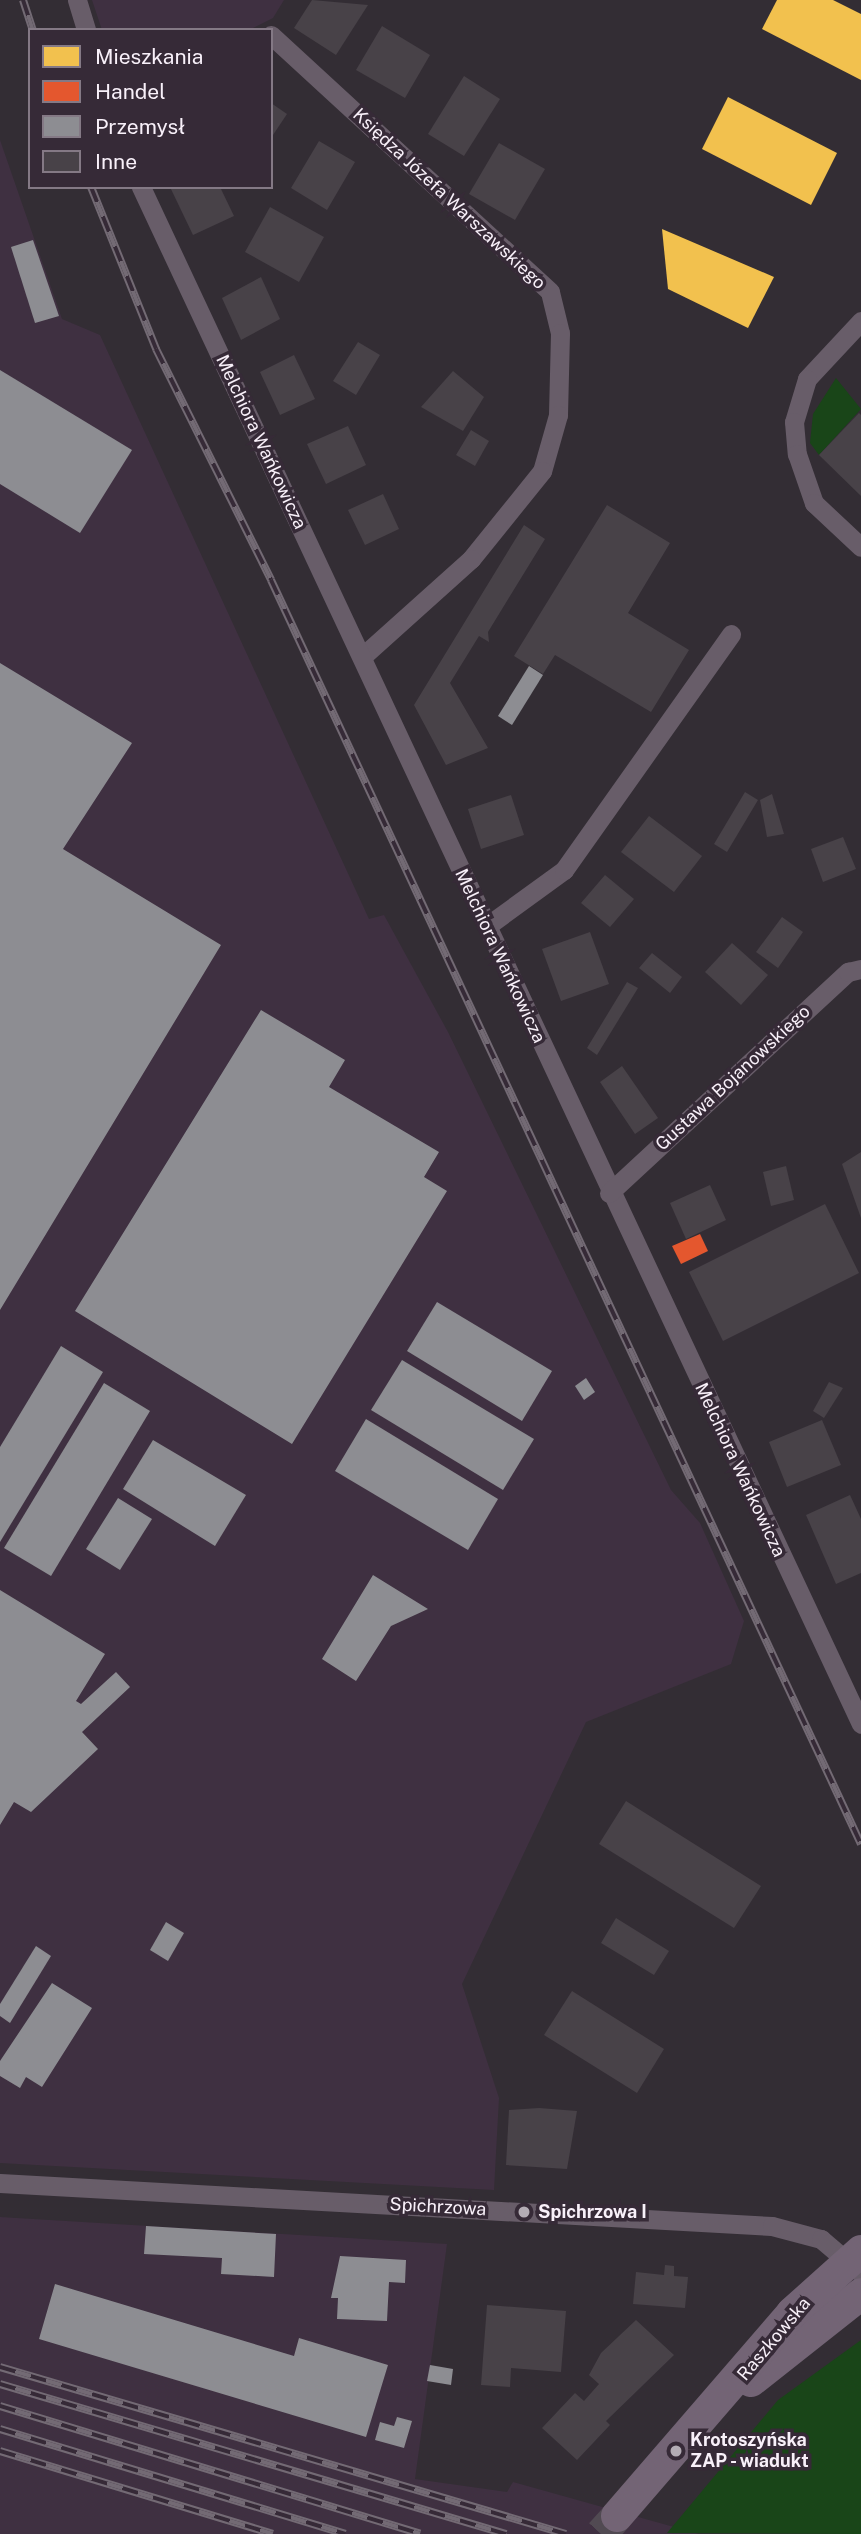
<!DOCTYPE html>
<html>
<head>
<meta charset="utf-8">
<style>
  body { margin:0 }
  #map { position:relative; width:861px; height:2534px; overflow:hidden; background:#332d34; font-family:"Public Sans",sans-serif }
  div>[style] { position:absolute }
  .built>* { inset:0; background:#3f3041 }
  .green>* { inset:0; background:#194518 }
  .homes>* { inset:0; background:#f2c14e }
  .shops>* { inset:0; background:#e4572e }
  .industry>* { inset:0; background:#8d8d92 }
  .building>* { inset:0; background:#484248 }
  .primary-tunnel>* { height:32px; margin-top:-16px; transform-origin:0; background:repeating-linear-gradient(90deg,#514a52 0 32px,transparent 0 48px) }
  .minor>* { height:19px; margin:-9.5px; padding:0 9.5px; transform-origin:9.5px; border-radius:9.5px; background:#685d69 }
  .primary>* { height:32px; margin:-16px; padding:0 16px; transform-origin:16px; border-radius:16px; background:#736475 }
  .rail>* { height:8px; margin-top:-4px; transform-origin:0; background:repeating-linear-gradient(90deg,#362a37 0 16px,#736a74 0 32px); box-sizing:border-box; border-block:2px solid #736a74 }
  .dots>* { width:19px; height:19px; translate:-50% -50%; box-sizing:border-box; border:4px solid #362a37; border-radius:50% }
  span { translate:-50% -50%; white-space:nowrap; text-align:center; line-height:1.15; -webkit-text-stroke:7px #362a37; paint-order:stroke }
  .street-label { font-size:18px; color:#f8f0f9 }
  .poi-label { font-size:18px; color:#f8f0f9; font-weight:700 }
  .left { translate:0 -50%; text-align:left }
  .legend { position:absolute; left:28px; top:28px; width:245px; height:161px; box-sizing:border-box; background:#362a37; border:2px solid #847985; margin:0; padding:9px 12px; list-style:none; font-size:21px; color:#f8f0f9 }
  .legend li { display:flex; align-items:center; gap:14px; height:35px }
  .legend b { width:35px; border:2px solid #847985 }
</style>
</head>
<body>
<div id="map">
  <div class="built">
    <div style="clip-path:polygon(92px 0,284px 0,273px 18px,249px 30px,102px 30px)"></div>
    <div style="clip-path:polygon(0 140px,62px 319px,100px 335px,369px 919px,384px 915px,448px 1032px,671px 1490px,700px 1523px,744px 1621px,731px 1664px,586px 1722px,462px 1984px,499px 2098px,494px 2190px,0 2163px)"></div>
    <div style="clip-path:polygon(0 2217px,447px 2244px,415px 2479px,507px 2492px,513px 2482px,699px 2534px,0 2534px)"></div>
  </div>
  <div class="green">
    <div style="clip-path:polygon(836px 378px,861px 409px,819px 455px,810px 443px,813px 414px)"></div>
    <div style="clip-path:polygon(861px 2340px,861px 2534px,667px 2533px,778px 2400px)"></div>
  </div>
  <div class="homes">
    <div style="clip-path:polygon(777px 0,833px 0,861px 14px,861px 80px,762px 29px)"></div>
    <div style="clip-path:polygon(728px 97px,837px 153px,811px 205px,702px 149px)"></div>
    <div style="clip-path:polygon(662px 229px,774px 277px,748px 328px,668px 289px)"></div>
  </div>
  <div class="shops">
    <div style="clip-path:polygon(700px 1234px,708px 1251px,681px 1264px,672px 1246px)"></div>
  </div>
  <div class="industry">
    <div style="clip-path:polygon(33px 240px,59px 316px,35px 323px,11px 247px)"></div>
    <div style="clip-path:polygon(0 370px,132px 450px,80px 533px,0 484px)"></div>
    <div style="clip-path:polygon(0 663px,132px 743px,63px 849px,221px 945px,0 1310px)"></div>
    <div style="clip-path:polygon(529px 666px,543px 675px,512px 725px,498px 716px)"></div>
    <div style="clip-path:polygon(261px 1010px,345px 1060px,329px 1087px,439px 1152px,424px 1177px,447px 1191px,292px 1444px,75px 1311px)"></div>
    <div style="clip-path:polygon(437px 1302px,552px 1371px,522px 1421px,407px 1351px)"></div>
    <div style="clip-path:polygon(61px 1346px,103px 1372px,0 1542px,0 1447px)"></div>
    <div style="clip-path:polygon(402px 1360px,534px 1439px,503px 1490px,371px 1410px)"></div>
    <div style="clip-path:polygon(586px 1378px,595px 1392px,584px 1400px,575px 1386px)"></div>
    <div style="clip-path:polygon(104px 1383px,150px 1411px,51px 1576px,4px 1548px)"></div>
    <div style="clip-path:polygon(366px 1419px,498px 1499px,468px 1550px,335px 1471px)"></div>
    <div style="clip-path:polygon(153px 1440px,246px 1495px,215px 1546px,123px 1489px)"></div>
    <div style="clip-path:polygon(118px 1498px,152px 1519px,120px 1570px,86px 1549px)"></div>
    <div style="clip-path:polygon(373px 1575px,428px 1609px,391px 1626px,356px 1681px,322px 1659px)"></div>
    <div style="clip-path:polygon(0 1590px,105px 1654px,76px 1701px,81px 1704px,116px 1672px,130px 1687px,82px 1732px,98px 1749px,31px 1812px,14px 1802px,0 1825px)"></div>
    <div style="clip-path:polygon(166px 1922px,184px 1933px,168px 1961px,150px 1950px)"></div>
    <div style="clip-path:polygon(36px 1946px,51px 1956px,10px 2023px,0 2016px,0 2004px)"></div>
    <div style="clip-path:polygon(52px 1983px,92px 2008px,42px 2087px,26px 2077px,20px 2088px,0 2076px,0 2061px)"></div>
    <div style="clip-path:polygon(146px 2226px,276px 2234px,274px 2277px,221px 2274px,222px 2258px,144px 2254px)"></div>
    <div style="clip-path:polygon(340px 2256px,406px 2260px,405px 2283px,389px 2282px,387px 2321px,337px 2319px,338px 2298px,331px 2298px)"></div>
    <div style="clip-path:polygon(55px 2284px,294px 2356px,299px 2338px,388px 2365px,366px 2437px,39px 2339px)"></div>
    <div style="clip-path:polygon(430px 2365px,453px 2369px,451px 2385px,427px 2381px)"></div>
    <div style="clip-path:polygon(397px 2417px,412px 2421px,404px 2448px,375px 2440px,380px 2422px,394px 2426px)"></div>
  </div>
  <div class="building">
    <div style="clip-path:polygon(312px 0,368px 5px,336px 55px,294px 28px)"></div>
    <div style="clip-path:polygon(382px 26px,430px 55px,405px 98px,356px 70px)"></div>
    <div style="clip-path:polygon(464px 76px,500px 99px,464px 156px,428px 134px)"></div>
    <div style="clip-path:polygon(271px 103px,287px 114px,271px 138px)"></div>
    <div style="clip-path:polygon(319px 141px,355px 162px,327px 210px,291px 188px)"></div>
    <div style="clip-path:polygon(499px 143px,545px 169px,515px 220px,469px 194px)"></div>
    <div style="clip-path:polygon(170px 187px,220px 187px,234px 216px,193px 235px)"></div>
    <div style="clip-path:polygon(270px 207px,324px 237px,299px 282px,245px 252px)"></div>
    <div style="clip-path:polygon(261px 277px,280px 319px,241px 340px,222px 298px)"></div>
    <div style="clip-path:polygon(358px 342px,380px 355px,356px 395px,333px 381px)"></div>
    <div style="clip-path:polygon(294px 355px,315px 399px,280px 415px,260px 372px)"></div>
    <div style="clip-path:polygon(453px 371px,484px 397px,463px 431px,421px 407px)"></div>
    <div style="clip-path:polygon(859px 413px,861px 415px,861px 496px,819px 455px)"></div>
    <div style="clip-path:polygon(348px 426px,366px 465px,326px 484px,307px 444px)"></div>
    <div style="clip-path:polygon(471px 430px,489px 441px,475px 466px,456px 455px)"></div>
    <div style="clip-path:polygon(383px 494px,399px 529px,365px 545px,348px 510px)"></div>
    <div style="clip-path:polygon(607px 505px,670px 543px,628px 613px,689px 650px,651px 712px,555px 655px,543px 674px,514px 656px)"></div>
    <div style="clip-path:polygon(524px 525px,545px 539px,488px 632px,489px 642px,479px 636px,450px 683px,488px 748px,446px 765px,414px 705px)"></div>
    <div style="clip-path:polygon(745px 792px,758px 800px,727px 852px,714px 844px)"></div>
    <div style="clip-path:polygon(772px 794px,784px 834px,767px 837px,760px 800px)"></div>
    <div style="clip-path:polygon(511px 795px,524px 835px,481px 849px,468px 809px)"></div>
    <div style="clip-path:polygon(649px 816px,702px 856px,674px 892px,621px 852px)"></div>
    <div style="clip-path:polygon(843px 837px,856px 869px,823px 882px,811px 849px)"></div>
    <div style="clip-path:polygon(605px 875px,634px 899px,610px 927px,581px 903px)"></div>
    <div style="clip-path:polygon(782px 917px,803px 932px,778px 968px,756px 952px)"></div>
    <div style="clip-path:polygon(590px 932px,609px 984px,561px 1001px,542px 949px)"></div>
    <div style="clip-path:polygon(732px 943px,768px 975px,741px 1005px,705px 972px)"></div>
    <div style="clip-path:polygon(652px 953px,682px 977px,670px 993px,639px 968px)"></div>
    <div style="clip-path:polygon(627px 982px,638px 988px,597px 1055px,587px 1048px)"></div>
    <div style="clip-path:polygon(622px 1066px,658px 1118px,635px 1134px,600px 1082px)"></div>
    <div style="clip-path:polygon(861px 1152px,861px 1218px,842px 1164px)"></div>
    <div style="clip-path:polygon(786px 1166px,794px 1200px,771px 1206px,763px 1172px)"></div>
    <div style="clip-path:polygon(710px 1185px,726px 1220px,686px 1239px,670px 1203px)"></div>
    <div style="clip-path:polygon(825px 1204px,859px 1273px,723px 1341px,689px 1272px)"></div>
    <div style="clip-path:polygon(829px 1382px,843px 1388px,824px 1418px,813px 1411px)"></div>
    <div style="clip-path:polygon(822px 1420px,841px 1465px,787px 1487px,769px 1442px)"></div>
    <div style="clip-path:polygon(850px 1495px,861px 1519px,861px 1573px,836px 1584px,806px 1515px)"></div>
    <div style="clip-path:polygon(626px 1801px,761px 1886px,734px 1928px,599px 1844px)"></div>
    <div style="clip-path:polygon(616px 1918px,669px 1951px,654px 1975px,601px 1943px)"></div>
    <div style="clip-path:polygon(572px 1991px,664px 2049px,637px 2093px,544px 2035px)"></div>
    <div style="clip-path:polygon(539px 2108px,577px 2111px,567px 2169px,506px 2165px,509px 2110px)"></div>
    <div style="clip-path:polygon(665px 2265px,674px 2266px,674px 2276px,688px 2277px,685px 2308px,633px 2304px,636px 2272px,664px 2275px)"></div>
    <div style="clip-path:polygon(487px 2305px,566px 2311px,561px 2372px,511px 2368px,510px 2387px,481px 2385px)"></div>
    <div style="clip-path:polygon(636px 2320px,674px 2355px,606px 2421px,610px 2425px,577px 2460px,542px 2428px,575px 2393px,584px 2401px,599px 2384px,589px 2375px,601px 2353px)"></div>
  </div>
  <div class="primary-tunnel">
    <div style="left:601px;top:2534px;width:24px;rotate:-48deg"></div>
  </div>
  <div class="minor">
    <div style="left:77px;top:0;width:31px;rotate:73deg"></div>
    <div style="left:271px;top:35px;width:379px;rotate:42.6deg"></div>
    <div style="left:550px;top:292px;width:42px;rotate:76.3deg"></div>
    <div style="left:560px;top:333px;width:82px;rotate:91.4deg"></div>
    <div style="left:558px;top:415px;width:58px;rotate:105.9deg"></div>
    <div style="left:542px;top:471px;width:113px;rotate:128.9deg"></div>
    <div style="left:471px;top:559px;width:145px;rotate:138.1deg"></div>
    <div style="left:141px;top:187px;width:1697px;rotate:64.9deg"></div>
    <div style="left:861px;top:321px;width:79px;rotate:133deg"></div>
    <div style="left:807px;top:379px;width:45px;rotate:106.8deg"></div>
    <div style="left:794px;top:422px;width:32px;rotate:85deg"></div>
    <div style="left:797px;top:454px;width:52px;rotate:70.9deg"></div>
    <div style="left:814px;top:503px;width:64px;rotate:43.1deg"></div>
    <div style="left:487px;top:926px;width:95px;rotate:-36deg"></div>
    <div style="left:564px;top:870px;width:289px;rotate:-54.7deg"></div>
    <div style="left:609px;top:1193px;width:326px;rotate:-42.8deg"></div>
    <div style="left:848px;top:972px;width:13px;rotate:-13deg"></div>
    <div style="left:0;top:2183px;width:773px;rotate:3.19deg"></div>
    <div style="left:772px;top:2226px;width:51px;rotate:14.9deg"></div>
    <div style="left:821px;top:2239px;width:52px;rotate:40.4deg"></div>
  </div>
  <div class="primary">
    <div style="left:751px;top:2381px;width:140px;rotate:-38.3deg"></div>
    <div style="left:617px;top:2516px;width:268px;rotate:-49.2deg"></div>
    <div style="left:792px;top:2313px;width:93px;rotate:-41.9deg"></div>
  </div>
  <div class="rail">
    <div style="left:23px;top:0;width:32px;rotate:72deg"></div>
    <div style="left:91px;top:187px;width:175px;rotate:68.1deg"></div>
    <div style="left:156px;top:349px;width:258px;rotate:63.5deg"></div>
    <div style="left:271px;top:580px;width:1395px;rotate:64.98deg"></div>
    <div style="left:0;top:2367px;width:590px;rotate:16.44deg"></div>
    <div style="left:0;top:2384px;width:528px;rotate:16.51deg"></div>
    <div style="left:0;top:2406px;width:439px;rotate:16.9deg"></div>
    <div style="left:0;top:2429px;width:361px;rotate:16.9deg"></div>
    <div style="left:0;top:2451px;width:285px;rotate:16.9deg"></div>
  </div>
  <div class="dots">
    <div style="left:524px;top:2212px;background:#b3acb4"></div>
    <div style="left:676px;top:2451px;background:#b3acb4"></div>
  </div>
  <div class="street-label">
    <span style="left:449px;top:199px;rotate:43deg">Księdza Józefa Warszawskiego</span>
    <span style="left:261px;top:442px;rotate:65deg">Melchiora Wańkowicza</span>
    <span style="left:500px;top:956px;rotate:65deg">Melchiora Wańkowicza</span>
    <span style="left:733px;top:1078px;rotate:-43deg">Gustawa Bojanowskiego</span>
    <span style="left:740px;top:1470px;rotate:65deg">Melchiora Wańkowicza</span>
    <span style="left:438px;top:2207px;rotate:3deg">Spichrzowa</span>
    <span style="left:774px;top:2339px;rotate:-50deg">Raszkowska</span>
  </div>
  <div class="poi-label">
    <span class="left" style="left:538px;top:2212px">Spichrzowa I</span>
    <span class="left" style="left:690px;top:2451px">Krotoszyńska<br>ZAP - wiadukt</span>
  </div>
  <ul class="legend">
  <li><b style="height:19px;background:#f2c14e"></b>Mieszkania</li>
  <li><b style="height:19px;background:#e4572e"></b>Handel</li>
  <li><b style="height:19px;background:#8d8d92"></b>Przemysł</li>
  <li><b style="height:19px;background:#484248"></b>Inne</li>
  </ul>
</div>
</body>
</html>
